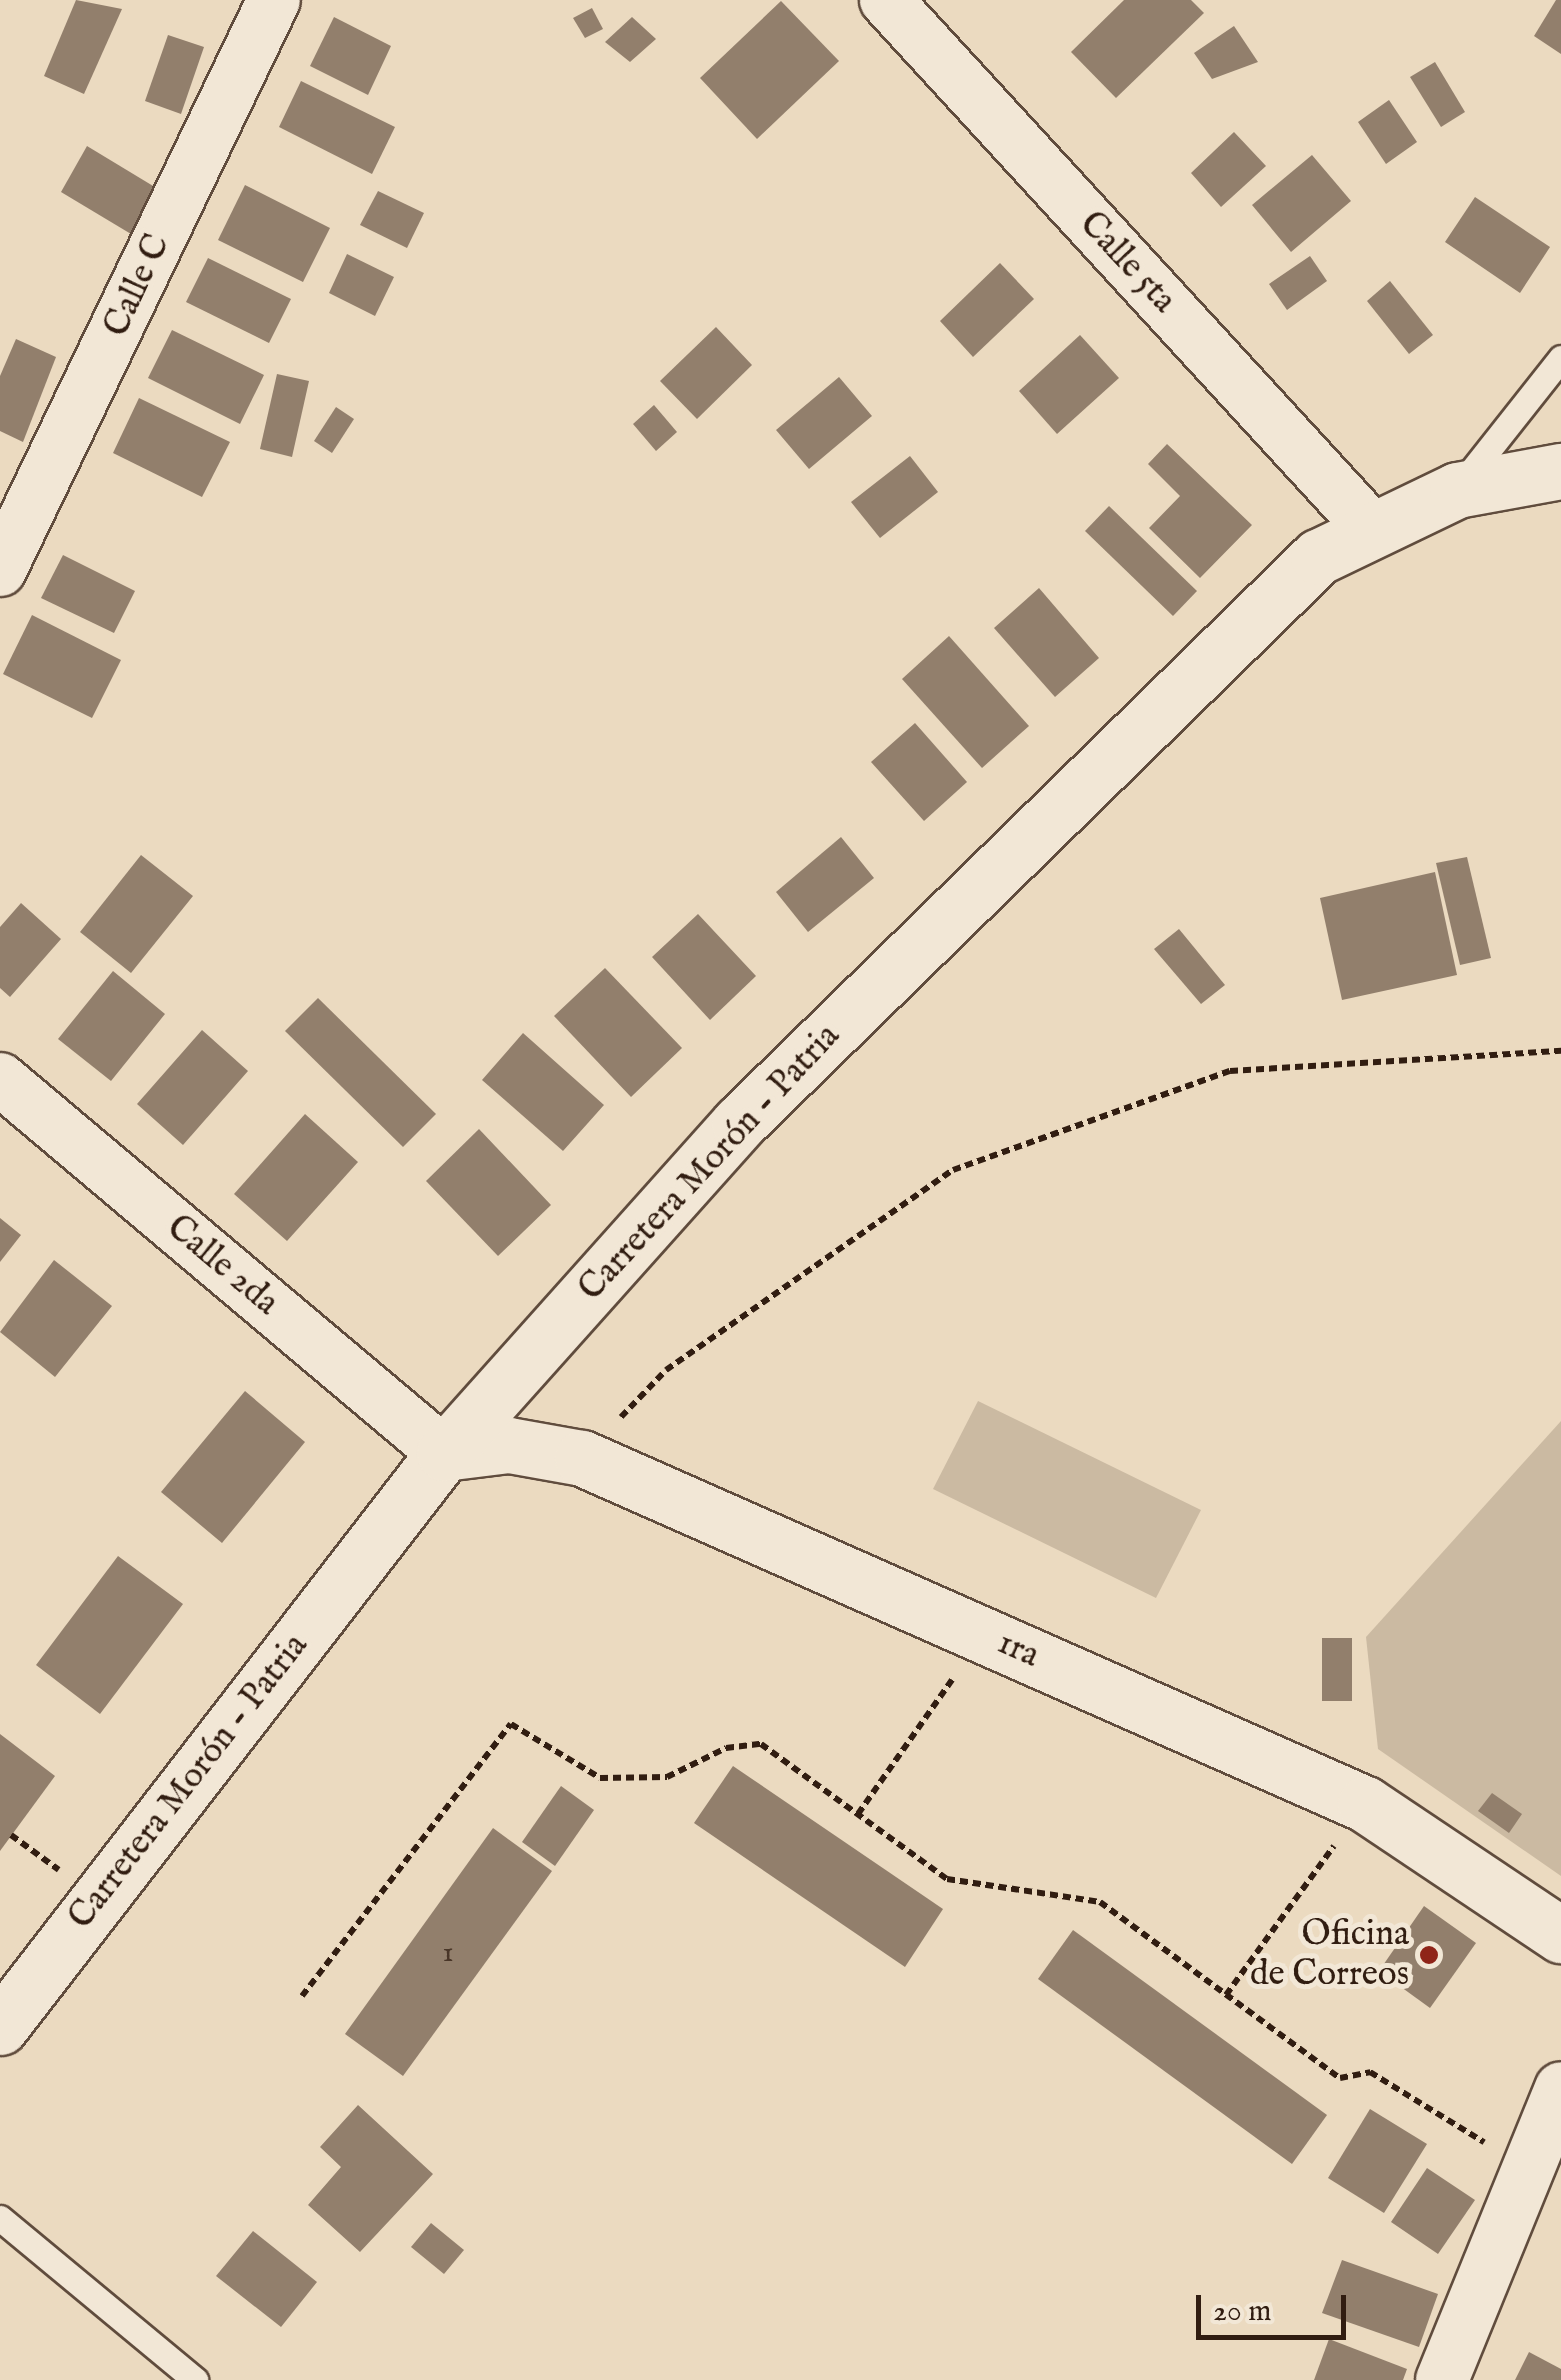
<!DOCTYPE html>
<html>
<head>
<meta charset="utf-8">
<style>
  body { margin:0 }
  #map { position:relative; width:1561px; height:2380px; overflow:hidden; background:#ebdac0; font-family:"IM FELL English",serif }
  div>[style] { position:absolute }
  .green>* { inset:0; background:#cbbaa2 }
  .building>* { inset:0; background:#927f6c }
  .path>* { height:6px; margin-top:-3px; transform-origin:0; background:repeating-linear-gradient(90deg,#311d11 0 8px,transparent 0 13px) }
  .roads { filter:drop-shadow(2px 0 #604c3d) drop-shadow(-2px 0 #604c3d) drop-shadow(0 2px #604c3d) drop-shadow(0 -2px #604c3d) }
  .lane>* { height:25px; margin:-12.5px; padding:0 12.5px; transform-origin:12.5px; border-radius:12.5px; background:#f2e7d6 }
  .street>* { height:52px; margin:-26px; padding:0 26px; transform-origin:26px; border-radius:26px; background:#f2e7d6 }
  .secondary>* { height:55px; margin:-27.5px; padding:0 27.5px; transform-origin:27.5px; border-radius:27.5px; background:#f2e7d6 }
  .dots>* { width:28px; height:28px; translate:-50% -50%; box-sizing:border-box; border:5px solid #f2e7d6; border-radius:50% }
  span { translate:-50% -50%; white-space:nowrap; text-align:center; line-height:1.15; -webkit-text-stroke:10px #f2e7d6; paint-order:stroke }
  .number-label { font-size:30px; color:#493628 }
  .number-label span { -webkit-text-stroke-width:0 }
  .street-label { font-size:35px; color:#311d11 }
  .poi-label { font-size:35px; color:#311d11 }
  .right { translate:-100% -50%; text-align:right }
  .scale { position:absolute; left:1196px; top:2295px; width:150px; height:45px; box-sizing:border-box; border:5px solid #311d11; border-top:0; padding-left:12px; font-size:30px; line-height:35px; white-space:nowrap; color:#311d11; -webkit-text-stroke:8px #f2e7d6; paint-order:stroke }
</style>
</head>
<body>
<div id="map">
  <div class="green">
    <div style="clip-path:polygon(978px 1401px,1201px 1510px,1156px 1598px,933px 1489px)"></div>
    <div style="clip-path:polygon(1561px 1421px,1561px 1876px,1378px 1749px,1366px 1637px)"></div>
  </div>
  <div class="building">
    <div style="clip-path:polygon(76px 0,122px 9px,84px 94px,44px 76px)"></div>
    <div style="clip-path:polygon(1124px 0,1191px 0,1204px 13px,1116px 98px,1071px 52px)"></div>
    <div style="clip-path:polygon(1556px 0,1561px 0,1561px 54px,1534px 36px)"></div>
    <div style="clip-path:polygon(781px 1px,839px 61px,757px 139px,700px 78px)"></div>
    <div style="clip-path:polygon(592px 8px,603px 29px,585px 38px,573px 18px)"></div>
    <div style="clip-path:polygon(334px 17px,391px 46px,368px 95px,310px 66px)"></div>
    <div style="clip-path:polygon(632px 17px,656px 39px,630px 62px,605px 42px)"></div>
    <div style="clip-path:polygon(1234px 26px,1258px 62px,1212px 79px,1194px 53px)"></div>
    <div style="clip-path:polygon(168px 35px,204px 47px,181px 114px,145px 101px)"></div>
    <div style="clip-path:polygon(1435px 62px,1465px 112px,1441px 127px,1410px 77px)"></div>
    <div style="clip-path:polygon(301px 81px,395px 127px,372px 174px,279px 127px)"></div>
    <div style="clip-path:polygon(1389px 100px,1417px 142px,1386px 164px,1358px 122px)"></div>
    <div style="clip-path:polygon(1234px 132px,1266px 166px,1221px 207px,1191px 173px)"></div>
    <div style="clip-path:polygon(87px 146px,168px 195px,141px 240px,61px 192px)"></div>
    <div style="clip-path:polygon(1312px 155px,1351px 201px,1291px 252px,1252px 205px)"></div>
    <div style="clip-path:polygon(245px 185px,330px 228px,303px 282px,218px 240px)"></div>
    <div style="clip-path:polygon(378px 191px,424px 213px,407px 248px,360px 225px)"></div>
    <div style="clip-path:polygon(1475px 197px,1550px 247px,1520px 293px,1445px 242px)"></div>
    <div style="clip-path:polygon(347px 254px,394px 277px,375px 316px,329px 293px)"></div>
    <div style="clip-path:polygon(1310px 256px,1327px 281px,1287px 310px,1269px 284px)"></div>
    <div style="clip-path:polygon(208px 258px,291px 299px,269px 343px,186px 302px)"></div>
    <div style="clip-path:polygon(1000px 263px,1034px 299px,973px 357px,940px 321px)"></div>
    <div style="clip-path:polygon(1390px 281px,1433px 335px,1409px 354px,1367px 301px)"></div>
    <div style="clip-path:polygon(716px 327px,752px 365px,697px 419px,660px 381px)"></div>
    <div style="clip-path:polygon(172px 330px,264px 375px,240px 424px,148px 378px)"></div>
    <div style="clip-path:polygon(1080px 335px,1119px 378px,1057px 434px,1019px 391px)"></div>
    <div style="clip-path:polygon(16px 339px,56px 357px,23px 442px,0 431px,0 376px)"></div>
    <div style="clip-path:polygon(277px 374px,309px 381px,292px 457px,260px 449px)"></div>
    <div style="clip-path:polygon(839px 377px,872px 416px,809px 469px,776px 430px)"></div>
    <div style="clip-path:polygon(139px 398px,230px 442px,202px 497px,113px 453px)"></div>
    <div style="clip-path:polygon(654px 405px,677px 432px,656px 451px,633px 424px)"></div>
    <div style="clip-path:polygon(336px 407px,354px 419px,332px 453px,314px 441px)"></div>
    <div style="clip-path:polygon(1167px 444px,1252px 525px,1200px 578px,1149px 528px,1180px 496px,1148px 464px)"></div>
    <div style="clip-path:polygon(910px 456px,938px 492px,880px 538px,851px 502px)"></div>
    <div style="clip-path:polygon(1109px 506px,1197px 591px,1173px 616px,1085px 531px)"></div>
    <div style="clip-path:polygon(63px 555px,135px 591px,114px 633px,41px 598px)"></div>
    <div style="clip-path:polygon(1039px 588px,1099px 658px,1055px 697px,994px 628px)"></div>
    <div style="clip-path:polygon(32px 615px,121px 660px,92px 718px,3px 674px)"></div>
    <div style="clip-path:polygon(949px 636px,1029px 726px,982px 768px,902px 679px)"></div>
    <div style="clip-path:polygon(915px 723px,967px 782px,924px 821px,871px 762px)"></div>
    <div style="clip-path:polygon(841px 837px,874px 878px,808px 932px,776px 892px)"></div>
    <div style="clip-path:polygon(141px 855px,193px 896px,131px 973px,80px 932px)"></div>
    <div style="clip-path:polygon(1467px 857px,1491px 958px,1460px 965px,1436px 863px)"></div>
    <div style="clip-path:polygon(1435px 872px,1457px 975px,1342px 1000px,1320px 898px)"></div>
    <div style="clip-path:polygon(21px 903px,61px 939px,10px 997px,0 988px,0 927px)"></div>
    <div style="clip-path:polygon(698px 914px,756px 976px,710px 1020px,652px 957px)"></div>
    <div style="clip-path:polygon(1179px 929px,1225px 985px,1201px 1004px,1154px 949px)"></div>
    <div style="clip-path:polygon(605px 968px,682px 1048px,631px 1097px,554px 1016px)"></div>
    <div style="clip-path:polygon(113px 971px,165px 1014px,111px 1081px,58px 1039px)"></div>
    <div style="clip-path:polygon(318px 998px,436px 1114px,403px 1147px,285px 1031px)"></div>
    <div style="clip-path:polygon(202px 1030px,248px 1071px,183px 1145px,137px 1104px)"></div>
    <div style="clip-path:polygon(523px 1033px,604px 1105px,563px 1151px,482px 1080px)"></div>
    <div style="clip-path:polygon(305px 1114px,358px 1162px,287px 1241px,234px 1194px)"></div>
    <div style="clip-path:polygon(479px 1129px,551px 1205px,498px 1256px,426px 1181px)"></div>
    <div style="clip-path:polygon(0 1218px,21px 1235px,0 1262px)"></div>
    <div style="clip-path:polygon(54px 1260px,112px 1306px,55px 1377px,0 1332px)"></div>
    <div style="clip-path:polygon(245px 1391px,305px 1442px,222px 1543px,161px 1492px)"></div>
    <div style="clip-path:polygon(118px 1556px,183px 1604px,100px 1714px,36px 1665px)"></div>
    <div style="clip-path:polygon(1322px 1638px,1352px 1638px,1352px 1701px,1322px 1701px)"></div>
    <div style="clip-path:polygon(0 1734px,55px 1776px,0 1851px)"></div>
    <div style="clip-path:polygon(733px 1766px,943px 1909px,905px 1967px,694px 1823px)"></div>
    <div style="clip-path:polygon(561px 1786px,594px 1810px,555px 1866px,522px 1842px)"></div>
    <div style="clip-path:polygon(1492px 1793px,1522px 1814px,1509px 1833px,1478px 1811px)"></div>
    <div style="clip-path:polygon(493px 1828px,552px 1871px,403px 2076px,345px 2034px)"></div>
    <div style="clip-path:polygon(1424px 1906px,1476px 1943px,1430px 2008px,1379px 1971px)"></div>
    <div style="clip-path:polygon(1073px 1930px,1327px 2115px,1292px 2164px,1038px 1979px)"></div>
    <div style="clip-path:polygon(358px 2105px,433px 2174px,360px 2252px,308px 2205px,341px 2167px,320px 2147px)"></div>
    <div style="clip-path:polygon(1370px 2109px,1427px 2144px,1384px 2213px,1328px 2178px)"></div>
    <div style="clip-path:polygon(1427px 2168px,1475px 2200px,1438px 2254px,1391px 2222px)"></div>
    <div style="clip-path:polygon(431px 2223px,464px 2250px,444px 2274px,411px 2247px)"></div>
    <div style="clip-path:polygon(253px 2231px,317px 2282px,281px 2327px,216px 2276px)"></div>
    <div style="clip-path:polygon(1342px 2260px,1438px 2294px,1419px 2347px,1322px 2313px)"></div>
    <div style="clip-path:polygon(1329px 2339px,1407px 2369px,1403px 2380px,1314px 2380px)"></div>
    <div style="clip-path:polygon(1529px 2352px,1561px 2369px,1561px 2380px,1515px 2380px)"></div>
  </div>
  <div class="path">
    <div style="left:621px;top:1417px;width:65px;rotate:-46.2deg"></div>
    <div style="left:666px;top:1370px;width:350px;rotate:-34.9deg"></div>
    <div style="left:953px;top:1170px;width:294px;rotate:-19.7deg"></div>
    <div style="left:1230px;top:1071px;width:332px;rotate:-3.5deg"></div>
    <div style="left:858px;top:1814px;width:164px;rotate:-55deg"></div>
    <div style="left:11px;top:1835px;width:59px;rotate:36.1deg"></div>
    <div style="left:1226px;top:1995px;width:184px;rotate:-54.1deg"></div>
    <div style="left:302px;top:1996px;width:343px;rotate:-52.5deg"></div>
    <div style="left:511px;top:1724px;width:104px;rotate:31.2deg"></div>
    <div style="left:600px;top:1778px;width:67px;rotate:-0.9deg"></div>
    <div style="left:667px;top:1777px;width:66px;rotate:-26.2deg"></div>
    <div style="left:726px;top:1748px;width:35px;rotate:-7deg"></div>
    <div style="left:761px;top:1744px;width:230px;rotate:36deg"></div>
    <div style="left:947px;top:1879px;width:155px;rotate:8.5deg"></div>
    <div style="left:1100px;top:1902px;width:298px;rotate:36.3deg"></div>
    <div style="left:1340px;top:2078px;width:31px;rotate:-11deg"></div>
    <div style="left:1370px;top:2072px;width:134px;rotate:31.6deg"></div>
  </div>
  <div class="roads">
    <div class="lane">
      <div style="left:1463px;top:482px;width:158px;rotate:-51.7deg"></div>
      <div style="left:0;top:2218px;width:254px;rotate:39.7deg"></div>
    </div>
    <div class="street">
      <div style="left:886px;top:0;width:714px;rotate:47.44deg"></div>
      <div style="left:0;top:570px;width:632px;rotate:-64.33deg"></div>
      <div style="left:0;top:1079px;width:581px;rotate:40.11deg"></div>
      <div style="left:1442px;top:2380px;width:315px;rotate:-67.8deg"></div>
    </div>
    <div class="secondary">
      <div style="left:444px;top:1453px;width:65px;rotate:-7deg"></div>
      <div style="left:509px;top:1445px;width:74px;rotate:10.1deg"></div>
      <div style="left:582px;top:1458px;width:856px;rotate:23.84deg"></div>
      <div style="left:1365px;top:1804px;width:236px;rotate:33.8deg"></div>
      <div style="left:0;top:2027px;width:726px;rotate:-52.28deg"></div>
      <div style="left:444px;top:1453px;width:443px;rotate:-48.2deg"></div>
      <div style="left:739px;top:1123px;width:810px;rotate:-44.35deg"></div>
      <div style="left:1318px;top:557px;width:154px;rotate:-25.7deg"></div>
      <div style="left:1457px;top:490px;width:106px;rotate:-10.4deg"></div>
    </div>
  </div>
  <div class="dots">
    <div style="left:1429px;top:1955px;background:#8f2418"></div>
  </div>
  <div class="number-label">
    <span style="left:448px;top:1953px">1</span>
  </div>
  <div class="street-label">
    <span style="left:1127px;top:263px;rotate:47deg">Calle 5ta</span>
    <span style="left:138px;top:286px;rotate:-65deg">Calle C</span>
    <span style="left:710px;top:1163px;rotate:-47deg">Carretera Morón - Patria</span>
    <span style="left:222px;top:1266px;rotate:40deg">Calle 2da</span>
    <span style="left:1018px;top:1650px;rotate:24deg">1ra</span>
    <span style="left:189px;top:1782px;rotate:-52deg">Carretera Morón - Patria</span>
  </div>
  <div class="poi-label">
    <span class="right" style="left:1409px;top:1955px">Oficina<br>de Correos</span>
  </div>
  <div class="scale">20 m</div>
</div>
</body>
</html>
